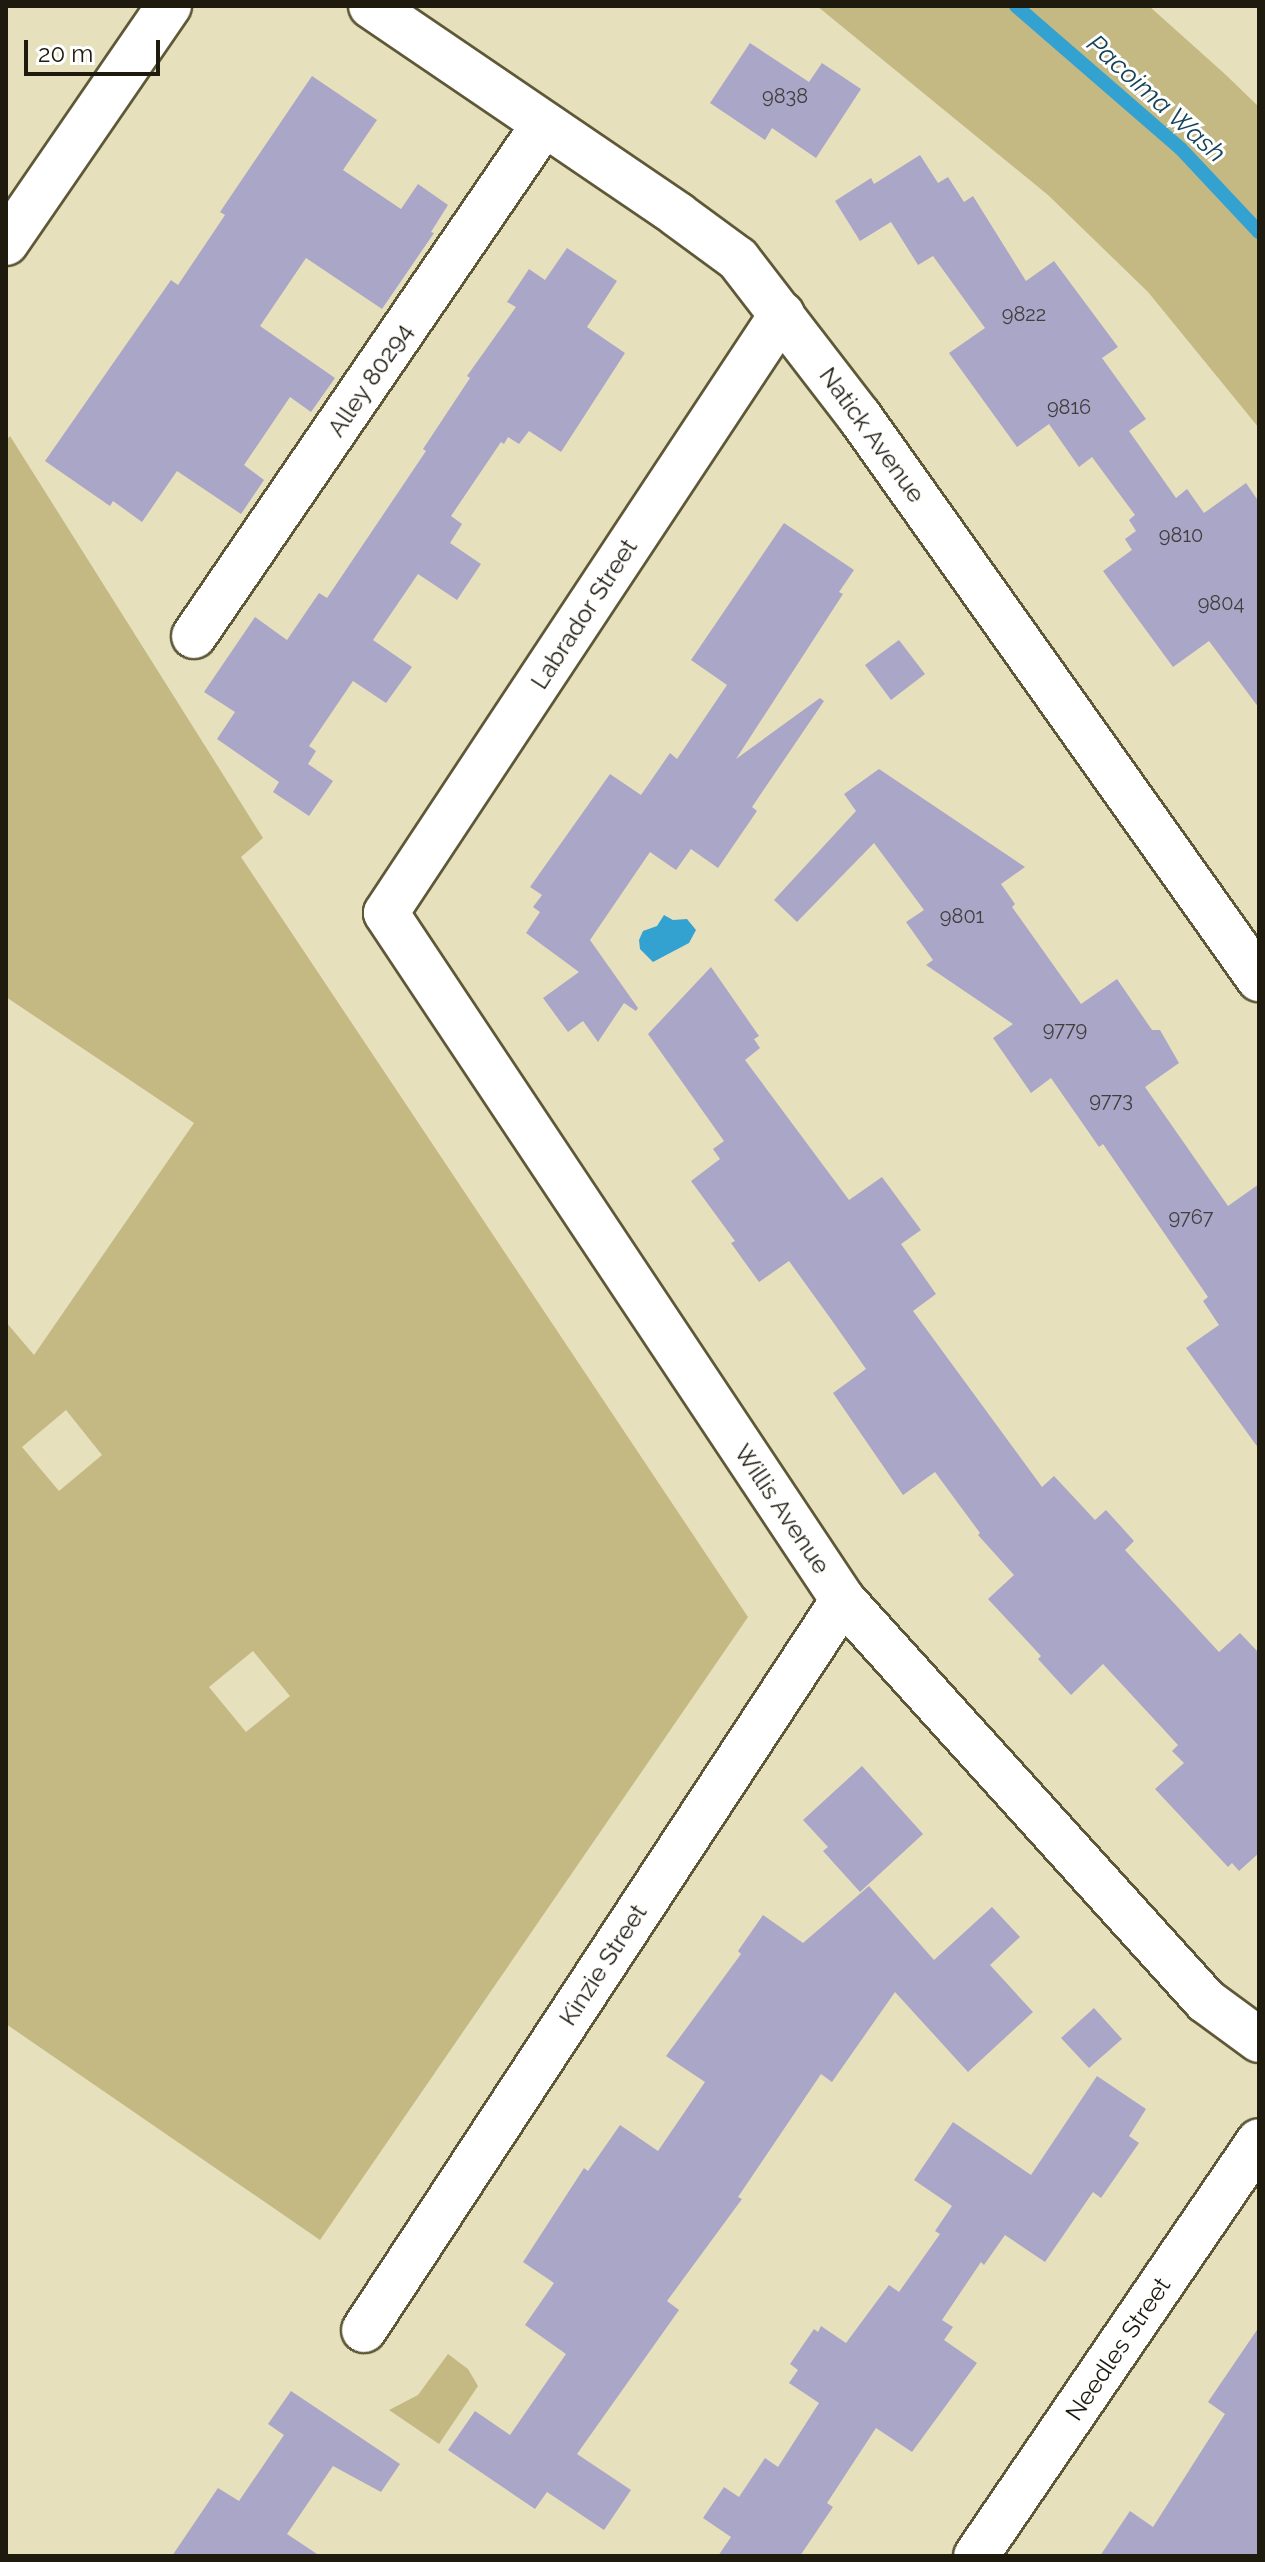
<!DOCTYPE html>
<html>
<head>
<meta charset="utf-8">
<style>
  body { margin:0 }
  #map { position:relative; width:1265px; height:2562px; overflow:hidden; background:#e7e0bc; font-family:Raleway,sans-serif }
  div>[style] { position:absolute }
  .green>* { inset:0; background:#c4b983 }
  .water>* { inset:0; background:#33a2d1 }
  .stream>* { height:14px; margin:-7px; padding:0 7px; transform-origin:7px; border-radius:7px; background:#33a2d1 }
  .building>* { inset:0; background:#aaa6c8 }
  .roads { filter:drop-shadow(2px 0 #5e5838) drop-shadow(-2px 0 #5e5838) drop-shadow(0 2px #5e5838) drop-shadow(0 -2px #5e5838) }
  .minor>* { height:44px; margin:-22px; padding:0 22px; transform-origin:22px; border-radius:22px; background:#fff }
  .major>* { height:44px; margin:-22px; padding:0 22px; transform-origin:22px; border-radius:22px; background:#fff }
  span { translate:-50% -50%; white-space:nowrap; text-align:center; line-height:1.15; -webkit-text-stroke:6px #fff; paint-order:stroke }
  .number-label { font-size:20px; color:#413e3c }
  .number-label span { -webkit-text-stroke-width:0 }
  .street-label { font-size:24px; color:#1e1b0e }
  .water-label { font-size:26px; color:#164457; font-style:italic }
  .frame { position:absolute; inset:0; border:8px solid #1e1b0e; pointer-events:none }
  .scale { position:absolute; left:24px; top:40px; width:136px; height:36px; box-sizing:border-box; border:4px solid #1e1b0e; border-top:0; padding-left:10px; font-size:24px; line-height:28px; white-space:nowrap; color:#1e1b0e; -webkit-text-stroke:6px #fff; paint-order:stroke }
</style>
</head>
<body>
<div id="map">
  <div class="green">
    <div style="clip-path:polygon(817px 6px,1149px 6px,1226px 75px,1259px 107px,1259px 428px,1148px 292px,1048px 195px)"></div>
    <div style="clip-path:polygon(evenodd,10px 436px,263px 838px,241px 857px,748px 1617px,320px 2240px,6px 2024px,6px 1322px,34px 1355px,194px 1123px,6px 997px,6px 441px,10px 436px,66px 1410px,102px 1455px,59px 1491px,22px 1447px,66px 1410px,10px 436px,253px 1651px,290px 1696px,246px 1732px,209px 1687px,253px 1651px)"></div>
    <div style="clip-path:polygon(448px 2354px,468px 2369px,478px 2386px,439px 2444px,389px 2410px,418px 2395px)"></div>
  </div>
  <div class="water">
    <div style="clip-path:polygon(664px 915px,673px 920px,687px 919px,696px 930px,689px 943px,653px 962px,640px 949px,639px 940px,643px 931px,657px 926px)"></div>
  </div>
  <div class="stream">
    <div style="left:1016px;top:6px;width:218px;rotate:40.9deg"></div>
    <div style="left:1181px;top:149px;width:114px;rotate:46.8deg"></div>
  </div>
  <div class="building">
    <div style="clip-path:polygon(750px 43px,809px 82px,822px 63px,861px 89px,816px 158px,772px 128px,765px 140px,710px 103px)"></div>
    <div style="clip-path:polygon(312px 76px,377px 120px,343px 170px,401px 209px,418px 184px,448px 205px,431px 232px,434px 233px,382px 309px,306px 258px,260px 326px,335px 378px,311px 412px,290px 397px,244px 465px,264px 480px,241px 514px,177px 471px,142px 522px,113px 501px,110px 506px,45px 461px,171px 280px,178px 285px,225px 215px,220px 212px)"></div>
    <div style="clip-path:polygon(920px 155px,938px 183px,948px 177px,964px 202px,973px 196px,1026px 281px,1054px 261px,1118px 347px,1102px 358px,1146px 419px,1129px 431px,1176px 498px,1187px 489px,1204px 513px,1246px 483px,1259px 502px,1259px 708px,1209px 641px,1173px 667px,1129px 607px,1103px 571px,1132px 550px,1125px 539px,1136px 531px,1129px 520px,1135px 515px,1092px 457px,1079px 467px,1049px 424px,1017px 447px,949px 353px,985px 328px,933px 256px,918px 265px,891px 222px,860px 241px,835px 201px,871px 178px,874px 184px)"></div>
    <div style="clip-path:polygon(567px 248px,617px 281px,587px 327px,625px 353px,561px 452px,529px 431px,519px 444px,508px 437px,504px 444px,501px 442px,451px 516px,462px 524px,450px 543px,481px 564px,457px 600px,418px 574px,373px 640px,412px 667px,386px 703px,353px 681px,309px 746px,316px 751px,308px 764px,333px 781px,309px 816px,273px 792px,279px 782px,217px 739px,235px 712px,204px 692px,255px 617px,287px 640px,319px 593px,327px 598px,426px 451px,423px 449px,470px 378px,467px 376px,516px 307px,507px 302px,529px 269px,545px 280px)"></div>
    <div style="clip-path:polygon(784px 523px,854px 570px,839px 592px,843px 594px,736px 759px,820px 698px,824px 701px,752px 807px,757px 811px,718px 868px,691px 849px,676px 870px,650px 852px,590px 940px,638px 1008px,636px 1011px,624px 1003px,598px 1042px,583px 1021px,568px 1032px,543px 998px,579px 972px,526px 933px,540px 912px,533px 907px,542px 895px,530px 887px,610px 774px,641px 795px,670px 753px,677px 759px,727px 685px,691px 660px)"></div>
    <div style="clip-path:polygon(899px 640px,925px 674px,891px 700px,865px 665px)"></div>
    <div style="clip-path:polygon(879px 769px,1025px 867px,1001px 884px,1015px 904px,1012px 907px,1081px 1004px,1117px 979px,1152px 1030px,1160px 1030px,1179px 1063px,1145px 1087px,1228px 1206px,1259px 1184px,1259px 1449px,1186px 1348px,1219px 1325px,1203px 1301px,1208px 1297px,1103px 1144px,1099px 1147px,1051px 1078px,1031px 1093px,993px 1038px,1013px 1024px,926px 965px,933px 960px,906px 922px,924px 910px,874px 843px,797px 922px,774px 900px,856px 811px,844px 794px)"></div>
    <div style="clip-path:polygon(711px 967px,759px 1036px,754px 1039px,760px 1048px,745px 1060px,849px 1200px,882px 1177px,921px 1230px,901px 1244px,936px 1294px,913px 1311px,1042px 1487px,1054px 1476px,1095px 1520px,1106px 1510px,1134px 1541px,1125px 1550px,1219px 1652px,1240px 1633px,1259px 1653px,1259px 1853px,1239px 1871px,1232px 1863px,1228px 1867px,1155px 1789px,1184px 1763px,1172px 1751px,1178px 1745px,1103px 1664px,1071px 1695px,1038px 1659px,1041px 1656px,988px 1599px,1014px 1575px,978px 1535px,980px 1533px,935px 1472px,903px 1495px,833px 1393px,866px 1369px,833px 1322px,789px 1261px,759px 1282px,731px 1243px,735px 1241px,691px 1181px,720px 1159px,713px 1149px,724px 1141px,648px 1034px)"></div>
    <div style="clip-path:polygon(862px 1766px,923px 1834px,860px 1892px,823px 1851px,828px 1847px,803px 1820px)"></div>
    <div style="clip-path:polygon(869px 1886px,934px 1960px,992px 1907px,1020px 1937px,990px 1965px,1033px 2012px,968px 2072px,895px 1992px,832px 2082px,821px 2074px,738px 2197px,742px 2199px,667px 2301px,679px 2310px,577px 2454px,631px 2490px,604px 2530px,547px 2492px,535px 2509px,448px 2450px,475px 2411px,510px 2435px,566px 2354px,525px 2325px,554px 2283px,523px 2262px,584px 2168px,588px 2171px,620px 2125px,658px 2151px,705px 2082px,666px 2056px,741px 1954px,738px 1951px,763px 1915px,803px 1943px)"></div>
    <div style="clip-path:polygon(1094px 2008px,1122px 2039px,1089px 2068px,1061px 2038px)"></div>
    <div style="clip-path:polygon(1097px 2076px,1146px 2109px,1129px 2136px,1139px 2143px,1101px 2198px,1093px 2192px,1045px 2262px,1005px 2235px,984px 2265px,981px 2262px,942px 2320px,953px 2327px,944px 2340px,977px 2363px,912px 2452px,876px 2428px,827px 2503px,833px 2507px,800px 2556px,718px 2556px,731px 2537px,703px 2518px,724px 2487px,739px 2497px,765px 2458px,778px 2467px,819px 2403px,789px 2383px,798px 2370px,790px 2364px,814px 2329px,818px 2332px,821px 2326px,846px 2343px,889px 2285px,899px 2292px,940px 2234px,935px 2231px,952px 2206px,914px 2180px,953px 2122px,1031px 2175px)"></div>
    <div style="clip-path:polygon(1259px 2327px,1259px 2556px,1100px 2556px,1130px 2511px,1153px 2527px,1225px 2414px,1208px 2402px)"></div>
    <div style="clip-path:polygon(291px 2391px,400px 2464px,381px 2492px,333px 2466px,287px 2534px,320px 2556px,172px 2556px,218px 2488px,239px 2501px,284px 2435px,268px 2424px)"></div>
  </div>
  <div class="roads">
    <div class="minor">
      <div style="left:371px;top:6px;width:371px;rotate:34.2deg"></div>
      <div style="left:678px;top:215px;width:74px;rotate:36.3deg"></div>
      <div style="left:738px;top:259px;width:198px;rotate:52.4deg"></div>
      <div style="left:859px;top:416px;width:691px;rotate:54.61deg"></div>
      <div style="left:782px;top:314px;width:718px;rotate:123.47deg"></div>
      <div style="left:386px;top:913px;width:825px;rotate:56.37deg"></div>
      <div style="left:843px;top:1600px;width:541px;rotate:47.85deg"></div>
      <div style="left:1206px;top:2001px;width:66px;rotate:36.3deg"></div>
      <div style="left:194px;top:636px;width:620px;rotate:-55.64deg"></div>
      <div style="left:364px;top:2330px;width:873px;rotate:-56.73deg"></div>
      <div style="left:976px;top:2556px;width:502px;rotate:-55.71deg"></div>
    </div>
    <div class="major">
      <div style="left:6px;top:243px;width:288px;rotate:-55.5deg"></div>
    </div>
  </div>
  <div class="number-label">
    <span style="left:785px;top:96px">9838</span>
    <span style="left:1024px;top:314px">9822</span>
    <span style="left:1069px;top:407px">9816</span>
    <span style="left:1181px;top:535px">9810</span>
    <span style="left:1221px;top:603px">9804</span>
    <span style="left:962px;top:916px">9801</span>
    <span style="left:1065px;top:1029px">9779</span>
    <span style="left:1111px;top:1100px">9773</span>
    <span style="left:1191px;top:1217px">9767</span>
  </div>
  <div class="street-label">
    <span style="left:370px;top:380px;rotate:-56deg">Alley 80294</span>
    <span style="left:872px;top:435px;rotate:54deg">Natick Avenue</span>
    <span style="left:584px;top:614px;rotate:-57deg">Labrador Street</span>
    <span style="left:782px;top:1509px;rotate:56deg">Willis Avenue</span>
    <span style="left:603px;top:1965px;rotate:-57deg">Kinzie Street</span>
    <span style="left:1118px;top:2349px;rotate:-56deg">Needles Street</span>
  </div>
  <div class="water-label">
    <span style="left:1156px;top:99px;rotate:42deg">Pacoima Wash</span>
  </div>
  <div class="frame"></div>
  <div class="scale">20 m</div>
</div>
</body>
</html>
